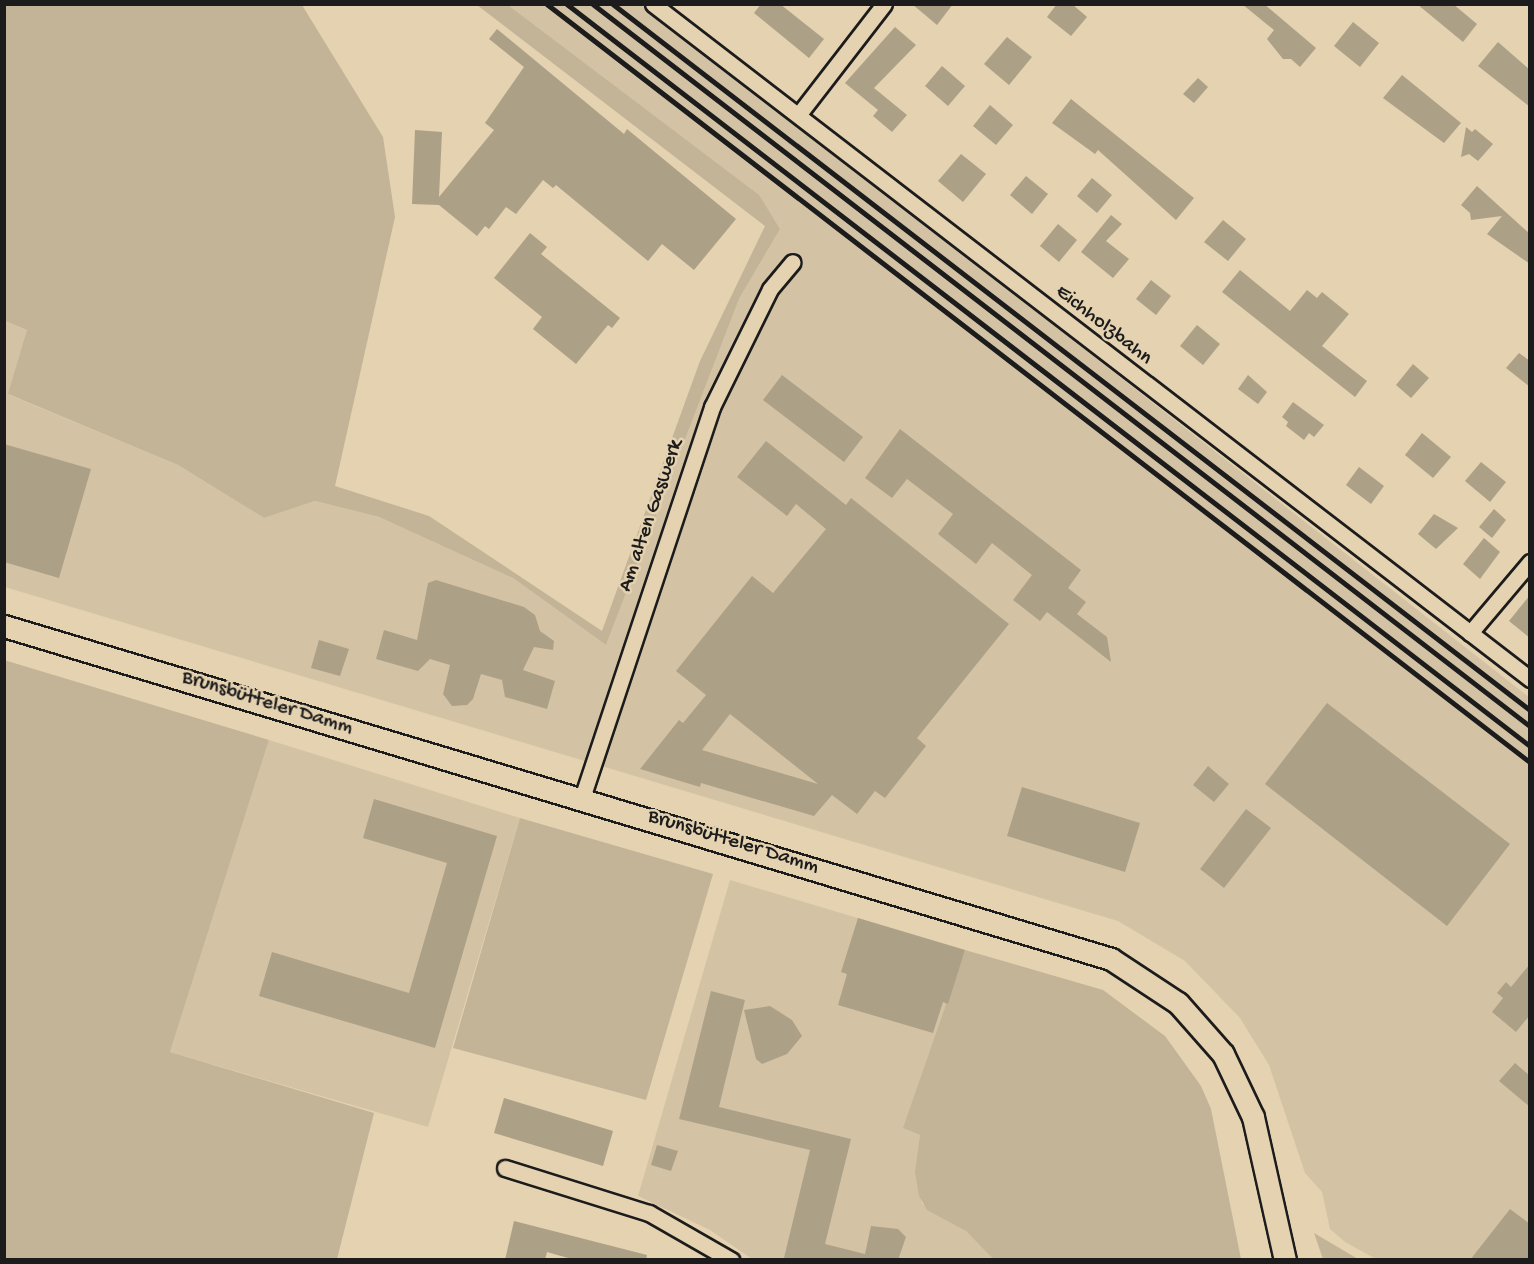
<!DOCTYPE html>
<html>
<head>
<meta charset="utf-8">
<style>
  body { margin:0 }
  #map { position:relative; width:1534px; height:1264px; overflow:hidden; background:#e4d2b0; font-family:"Gochi Hand",sans-serif }
  div>[style] { position:absolute }
  .built>* { inset:0; background:#d3c3a4 }
  .green>* { inset:0; background:#c3b498 }
  .building>* { inset:0; background:#aca087 }
  .roads { filter:drop-shadow(2px 0 #1c1c1c) drop-shadow(-2px 0 #1c1c1c) drop-shadow(0 2px #1c1c1c) drop-shadow(0 -2px #1c1c1c) }
  .minor>* { height:15px; margin:-7.5px; padding:0 7.5px; transform-origin:7.5px; border-radius:7.5px; background:#e4d2b0 }
  .secondary>* { height:21px; margin:-10.5px; padding:0 10.5px; transform-origin:10.5px; border-radius:10.5px; background:#e4d2b0 }
  .rail>* { height:4.5px; margin:-2.25px; padding:0 2.25px; transform-origin:2.25px; border-radius:2.25px; background:#1c1c1c }
  span { translate:-50% -50%; white-space:nowrap; text-align:center; line-height:1.15; -webkit-text-stroke:5px #e4d2b0; paint-order:stroke }
  .street-label { font-size:21px; color:#1c1c1c }
  .frame { position:absolute; inset:0; border:6px solid #1c1c1c; pointer-events:none }
</style>
</head>
<body>
<div id="map">
  <div class="built">
    <div style="clip-path:polygon(508px 5px,644px 5px,1529px 697px,1529px 1259px,1376px 1259px,1345px 1242px,1330px 1229px,1322px 1192px,1305px 1173px,1269px 1065px,1240px 1018px,1185px 961px,1118px 921px,5px 587px,4px 321px,27px 330px,9px 395px,178px 465px,264px 518px,315px 501px,379px 517px,513px 578px,606px 645px,739px 299px,780px 229px,758px 195px)"></div>
    <div style="clip-path:polygon(269px 740px,520px 818px,428px 1127px,170px 1052px)"></div>
    <div style="clip-path:polygon(730px 880px,965px 950px,904px 1128px,920px 1135px,917px 1184px,922px 1204px,966px 1231px,993px 1259px,752px 1259px,710px 1230px,638px 1196px)"></div>
  </div>
  <div class="green">
    <div style="clip-path:polygon(4px 5px,302px 5px,383px 137px,395px 217px,335px 486px,429px 516px,602px 631px,700px 361px,765px 226px,477px 5px,508px 5px,759px 195px,780px 229px,739px 299px,606px 645px,513px 578px,379px 517px,315px 501px,264px 518px,178px 465px,8px 394px,27px 330px,5px 321px)"></div>
    <div style="clip-path:polygon(4px 660px,269px 740px,170px 1052px,374px 1113px,337px 1259px,5px 1259px)"></div>
    <div style="clip-path:polygon(520px 818px,713px 874px,646px 1100px,453px 1048px)"></div>
    <div style="clip-path:polygon(965px 950px,1103px 990px,1165px 1036px,1201px 1086px,1211px 1109px,1241px 1259px,993px 1259px,966px 1231px,927px 1210px,919px 1196px,915px 1172px,920px 1135px,903px 1128px)"></div>
    <div style="clip-path:polygon(1314px 1233px,1358px 1259px,1323px 1259px)"></div>
  </div>
  <div class="building">
    <div style="clip-path:polygon(761px 4px,780px 4px,824px 39px,809px 58px,754px 13px)"></div>
    <div style="clip-path:polygon(912px 4px,953px 4px,937px 25px)"></div>
    <div style="clip-path:polygon(1057px 4px,1072px 4px,1087px 17px,1071px 36px,1047px 17px)"></div>
    <div style="clip-path:polygon(1242px 4px,1264px 4px,1316px 48px,1300px 67px,1291px 59px,1283px 59px,1267px 39px,1274px 30px)"></div>
    <div style="clip-path:polygon(1417px 4px,1453px 4px,1477px 24px,1463px 42px)"></div>
    <div style="clip-path:polygon(1353px 22px,1379px 43px,1360px 67px,1334px 46px)"></div>
    <div style="clip-path:polygon(895px 27px,916px 45px,874px 88px,907px 115px,892px 132px,873px 116px,878px 110px,845px 83px)"></div>
    <div style="clip-path:polygon(497px 29px,624px 134px,627px 129px,736px 219px,694px 270px,662px 244px,648px 261px,556px 185px,553px 188px,543px 180px,516px 214px,506px 207px,489px 229px,485px 226px,477px 236px,439px 205px,412px 204px,415px 130px,442px 132px,439px 197px,494px 130px,485px 123px,524px 67px,489px 39px)"></div>
    <div style="clip-path:polygon(1007px 37px,1032px 57px,1009px 85px,984px 64px)"></div>
    <div style="clip-path:polygon(1498px 42px,1530px 70px,1530px 107px,1478px 66px)"></div>
    <div style="clip-path:polygon(942px 66px,965px 86px,948px 106px,925px 86px)"></div>
    <div style="clip-path:polygon(1402px 75px,1461px 123px,1444px 143px,1383px 98px)"></div>
    <div style="clip-path:polygon(1198px 78px,1208px 87px,1194px 103px,1183px 94px)"></div>
    <div style="clip-path:polygon(1071px 99px,1194px 198px,1176px 220px,1098px 150px,1095px 154px,1052px 123px)"></div>
    <div style="clip-path:polygon(990px 105px,1013px 125px,996px 145px,973px 126px)"></div>
    <div style="clip-path:polygon(1466px 127px,1472px 132px,1475px 129px,1493px 144px,1478px 161px,1469px 154px,1461px 157px)"></div>
    <div style="clip-path:polygon(961px 154px,986px 174px,963px 202px,938px 181px)"></div>
    <div style="clip-path:polygon(1026px 176px,1048px 194px,1032px 214px,1010px 195px)"></div>
    <div style="clip-path:polygon(1092px 178px,1112px 195px,1097px 213px,1077px 196px)"></div>
    <div style="clip-path:polygon(1477px 186px,1530px 234px,1530px 264px,1487px 234px,1502px 216px,1471px 220px,1470px 213px,1461px 205px)"></div>
    <div style="clip-path:polygon(1111px 215px,1122px 224px,1106px 241px,1129px 259px,1113px 278px,1081px 252px)"></div>
    <div style="clip-path:polygon(1223px 220px,1246px 239px,1228px 261px,1204px 242px)"></div>
    <div style="clip-path:polygon(1058px 224px,1077px 240px,1059px 262px,1040px 246px)"></div>
    <div style="clip-path:polygon(530px 233px,547px 247px,541px 254px,620px 318px,612px 328px,608px 325px,576px 364px,533px 329px,542px 317px,494px 278px)"></div>
    <div style="clip-path:polygon(1240px 270px,1290px 311px,1307px 290px,1317px 298px,1322px 292px,1349px 314px,1322px 346px,1367px 381px,1355px 397px,1222px 292px)"></div>
    <div style="clip-path:polygon(1151px 280px,1171px 296px,1156px 315px,1136px 299px)"></div>
    <div style="clip-path:polygon(1197px 325px,1220px 344px,1203px 365px,1180px 346px)"></div>
    <div style="clip-path:polygon(1519px 353px,1530px 361px,1530px 387px,1506px 368px)"></div>
    <div style="clip-path:polygon(1413px 364px,1429px 378px,1411px 398px,1396px 385px)"></div>
    <div style="clip-path:polygon(782px 375px,863px 437px,844px 462px,763px 400px)"></div>
    <div style="clip-path:polygon(1248px 375px,1267px 392px,1258px 404px,1238px 389px)"></div>
    <div style="clip-path:polygon(1293px 402px,1324px 425px,1314px 437px,1309px 433px,1304px 440px,1286px 426px,1288px 422px,1282px 417px)"></div>
    <div style="clip-path:polygon(900px 429px,1081px 570px,1068px 588px,1086px 602px,1077px 614px,1107px 637px,1111px 662px,1047px 612px,1040px 621px,1013px 600px,1032px 575px,992px 543px,976px 564px,938px 534px,953px 514px,907px 479px,892px 498px,865px 478px)"></div>
    <div style="clip-path:polygon(1422px 433px,1451px 457px,1433px 478px,1405px 455px)"></div>
    <div style="clip-path:polygon(evenodd,766px 441px,846px 505px,851px 498px,1009px 624px,917px 738px,926px 746px,885px 798px,875px 791px,857px 814px,832px 795px,814px 816px,701px 783px,700px 787px,640px 769px,679px 720px,683px 723px,706px 695px,676px 671px,752px 576px,773px 593px,826px 529px,796px 504px,787px 516px,737px 477px,766px 441px,730px 714px,818px 784px,702px 750px,730px 714px)"></div>
    <div style="clip-path:polygon(4px 444px,91px 469px,59px 578px,4px 562px)"></div>
    <div style="clip-path:polygon(1481px 462px,1506px 482px,1490px 502px,1465px 481px)"></div>
    <div style="clip-path:polygon(1359px 467px,1384px 486px,1371px 504px,1346px 485px)"></div>
    <div style="clip-path:polygon(1494px 509px,1506px 520px,1492px 538px,1479px 527px)"></div>
    <div style="clip-path:polygon(1434px 514px,1458px 528px,1436px 549px,1418px 534px)"></div>
    <div style="clip-path:polygon(1484px 538px,1500px 552px,1480px 579px,1463px 564px)"></div>
    <div style="clip-path:polygon(436px 580px,524px 607px,535px 615px,540px 631px,554px 641px,553px 650px,534px 647px,523px 670px,555px 681px,547px 709px,505px 697px,502px 680px,481px 674px,473px 699px,467px 705px,452px 706px,443px 694px,450px 665px,430px 659px,418px 671px,376px 659px,384px 630px,417px 640px,428px 583px)"></div>
    <div style="clip-path:polygon(1530px 595px,1530px 638px,1509px 621px)"></div>
    <div style="clip-path:polygon(319px 640px,349px 649px,340px 676px,311px 668px)"></div>
    <div style="clip-path:polygon(1327px 703px,1510px 844px,1447px 926px,1265px 784px)"></div>
    <div style="clip-path:polygon(1208px 766px,1229px 784px,1214px 802px,1193px 785px)"></div>
    <div style="clip-path:polygon(1022px 787px,1140px 823px,1125px 872px,1007px 836px)"></div>
    <div style="clip-path:polygon(374px 799px,497px 836px,435px 1048px,259px 996px,272px 952px,409px 993px,447px 863px,363px 838px)"></div>
    <div style="clip-path:polygon(1246px 809px,1271px 828px,1224px 888px,1200px 869px)"></div>
    <div style="clip-path:polygon(858px 918px,965px 950px,948px 1004px,943px 1002px,933px 1033px,838px 1005px,847px 974px,841px 972px)"></div>
    <div style="clip-path:polygon(1530px 964px,1530px 1015px,1516px 1032px,1492px 1012px,1503px 998px,1497px 993px,1506px 982px,1511px 987px)"></div>
    <div style="clip-path:polygon(711px 991px,745px 1000px,719px 1107px,851px 1139px,825px 1244px,865px 1254px,871px 1226px,898px 1229px,906px 1237px,898px 1260px,784px 1258px,810px 1150px,679px 1119px)"></div>
    <div style="clip-path:polygon(770px 1006px,792px 1020px,802px 1036px,787px 1054px,762px 1064px,756px 1059px,744px 1010px)"></div>
    <div style="clip-path:polygon(1515px 1063px,1530px 1076px,1530px 1107px,1499px 1081px)"></div>
    <div style="clip-path:polygon(504px 1098px,613px 1131px,603px 1166px,494px 1133px)"></div>
    <div style="clip-path:polygon(657px 1145px,678px 1151px,671px 1171px,651px 1165px)"></div>
    <div style="clip-path:polygon(1510px 1209px,1530px 1224px,1530px 1260px,1470px 1260px)"></div>
    <div style="clip-path:polygon(514px 1221px,647px 1255px,646px 1260px,575px 1260px,547px 1252px,545px 1260px,505px 1260px)"></div>
  </div>
  <div class="roads">
    <div class="minor">
      <div style="left:653px;top:4px;width:1107px;rotate:37.58deg"></div>
      <div style="left:799px;top:114px;width:139px;rotate:-52.3deg"></div>
      <div style="left:1470px;top:633px;width:93px;rotate:-49.8deg"></div>
      <div style="left:582px;top:798px;width:412px;rotate:-71.6deg"></div>
      <div style="left:712px;top:407px;width:131px;rotate:-63.8deg"></div>
      <div style="left:770px;top:289px;width:35px;rotate:-50deg"></div>
      <div style="left:505px;top:1168px;width:151px;rotate:17.4deg"></div>
      <div style="left:649px;top:1213px;width:95px;rotate:29.8deg"></div>
    </div>
    <div class="secondary">
      <div style="left:4px;top:626px;width:1156px;rotate:16.74deg"></div>
      <div style="left:1111px;top:959px;width:80px;rotate:33.3deg"></div>
      <div style="left:1178px;top:1003px;width:68px;rotate:48.6deg"></div>
      <div style="left:1223px;top:1054px;width:70px;rotate:64.5deg"></div>
      <div style="left:1253px;top:1117px;width:147px;rotate:77.4deg"></div>
    </div>
  </div>
  <div class="rail">
    <div style="left:547px;top:4px;width:1241px;rotate:37.64deg"></div>
    <div style="left:567px;top:4px;width:1216px;rotate:37.61deg"></div>
    <div style="left:593px;top:4px;width:1183px;rotate:37.62deg"></div>
    <div style="left:613px;top:4px;width:1157px;rotate:37.59deg"></div>
  </div>
  <div class="street-label">
    <span style="left:1103px;top:326px;rotate:38deg">Eichholzbahn</span>
    <span style="left:652px;top:516px;rotate:-71deg">Am alten Gaswerk</span>
    <span style="left:267px;top:704px;rotate:17deg">Brunsbütteler Damm</span>
    <span style="left:733px;top:843px;rotate:17deg">Brunsbütteler Damm</span>
  </div>
  <div class="frame"></div>
</div>
</body>
</html>
